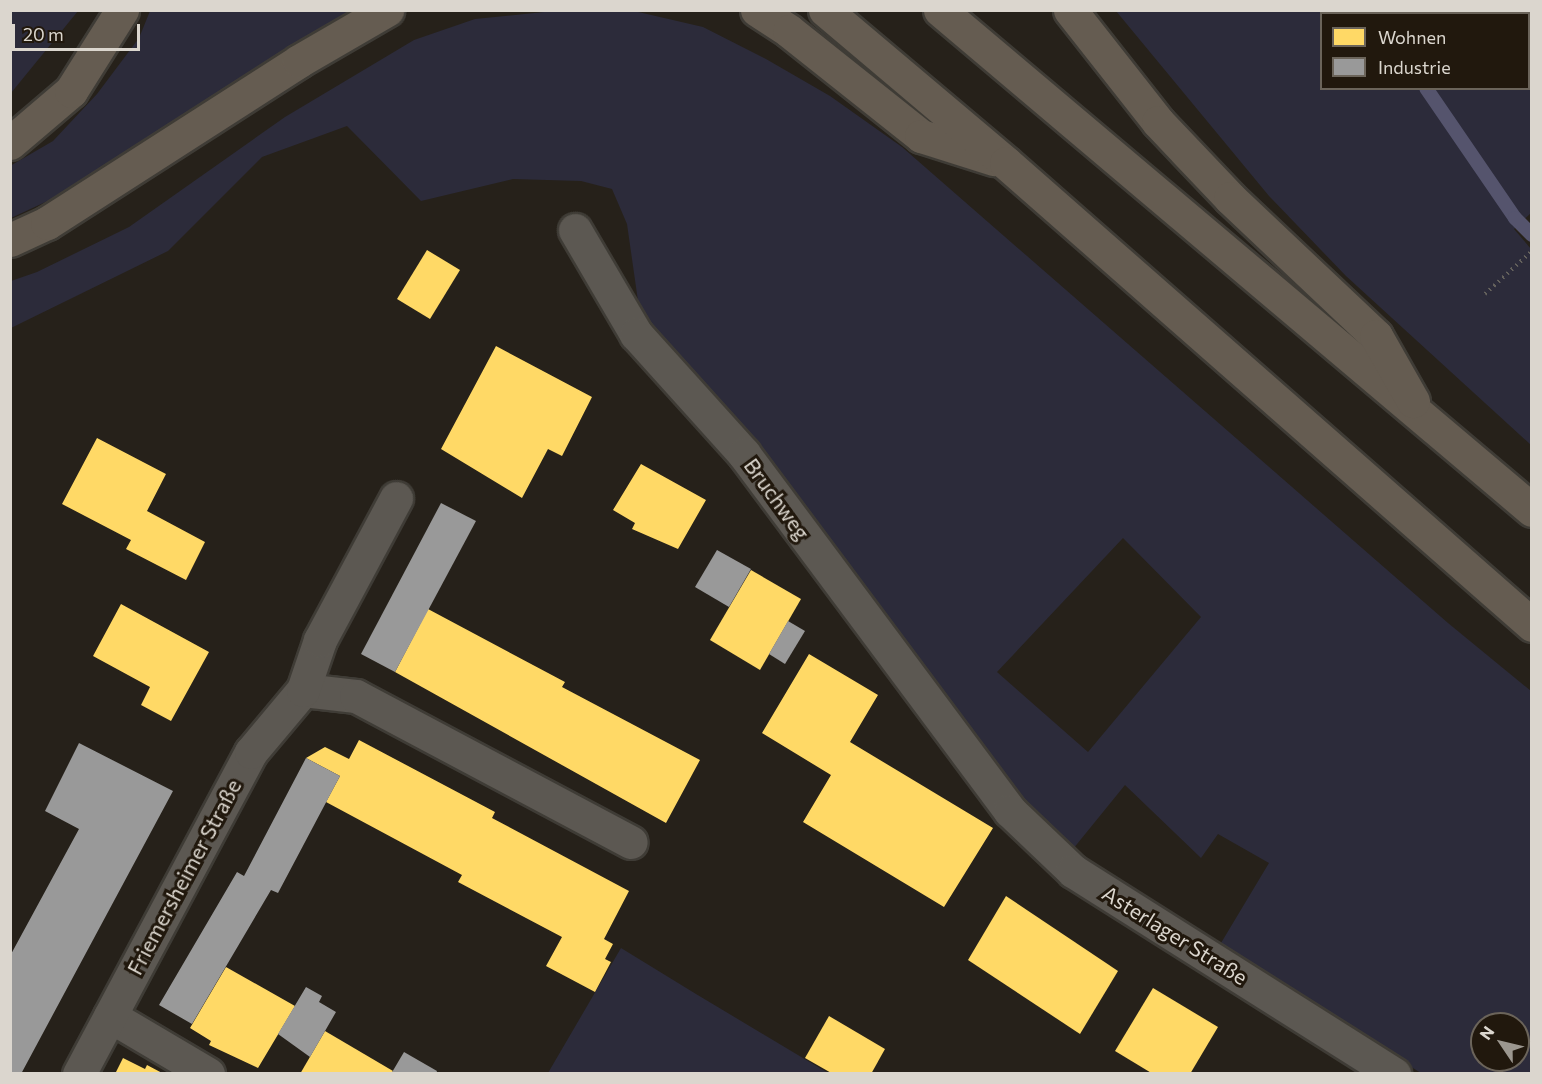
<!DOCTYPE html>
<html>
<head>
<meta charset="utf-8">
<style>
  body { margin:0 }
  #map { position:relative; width:1542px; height:1084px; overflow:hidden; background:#26211a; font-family:Commissioner,sans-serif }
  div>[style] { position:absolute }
  .green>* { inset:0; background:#2c2b3a }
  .homes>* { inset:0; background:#ffd966 }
  .industry>* { inset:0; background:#999 }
  .stream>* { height:14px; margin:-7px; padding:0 7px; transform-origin:7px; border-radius:7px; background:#55546d }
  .path>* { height:4px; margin-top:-2px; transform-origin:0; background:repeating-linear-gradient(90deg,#64615c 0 1.5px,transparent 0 6px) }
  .roads { filter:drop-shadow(2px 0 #3f3c36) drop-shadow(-2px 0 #3f3c36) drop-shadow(0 2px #3f3c36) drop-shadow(0 -2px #3f3c36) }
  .minor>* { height:33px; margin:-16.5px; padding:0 16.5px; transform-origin:16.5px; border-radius:16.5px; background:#5c5852 }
  .highway>* { height:33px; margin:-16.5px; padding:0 16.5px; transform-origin:16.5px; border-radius:16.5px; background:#655c51 }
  span { translate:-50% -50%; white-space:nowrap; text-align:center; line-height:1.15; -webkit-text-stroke:6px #21180d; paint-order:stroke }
  .street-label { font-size:21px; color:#dbd6ce }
  .frame { position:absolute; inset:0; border:12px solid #dbd6ce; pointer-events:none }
  .legend { position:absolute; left:1320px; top:12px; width:210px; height:78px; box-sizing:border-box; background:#21180d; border:2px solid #6b645a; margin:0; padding:8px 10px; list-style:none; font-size:18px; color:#dbd6ce }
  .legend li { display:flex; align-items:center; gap:12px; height:30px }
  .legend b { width:30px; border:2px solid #6b645a }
  .north { position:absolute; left:1470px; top:1012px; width:60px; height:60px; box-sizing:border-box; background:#21180d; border:2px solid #6b645a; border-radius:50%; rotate:305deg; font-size:16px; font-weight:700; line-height:24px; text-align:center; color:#dbd6ce }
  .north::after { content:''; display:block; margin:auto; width:21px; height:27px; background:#9c978f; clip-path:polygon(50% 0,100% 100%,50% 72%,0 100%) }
  .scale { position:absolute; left:12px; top:24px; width:128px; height:27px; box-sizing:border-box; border:3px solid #dbd6ce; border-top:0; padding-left:8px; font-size:18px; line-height:21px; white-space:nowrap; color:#dbd6ce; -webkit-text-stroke:4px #21180d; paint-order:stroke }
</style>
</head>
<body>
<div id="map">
  <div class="green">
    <div style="clip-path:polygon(10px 11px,78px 11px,11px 93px,10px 92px)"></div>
    <div style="clip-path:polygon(150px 11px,366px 11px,82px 185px,11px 218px,10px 166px,53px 141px,97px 94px,139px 38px)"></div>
    <div style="clip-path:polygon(evenodd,634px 11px,703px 27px,766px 59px,830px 96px,902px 147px,1448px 623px,1531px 691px,1531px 1073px,1421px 1073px,1284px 989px,1221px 943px,1269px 863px,1218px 834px,1201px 858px,1125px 785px,1073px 849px,1027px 811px,937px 683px,748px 437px,641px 322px,627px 224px,612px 189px,581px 181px,513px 179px,421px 201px,347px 126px,262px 157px,168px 251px,11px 328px,11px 281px,37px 272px,129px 227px,285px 117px,414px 40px,475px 19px,544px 12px,634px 11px,1123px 538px,1201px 617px,1088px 752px,997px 672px,1123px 538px,634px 11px,1482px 1024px,1518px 1024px,1518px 1060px,1482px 1060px,1482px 1024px)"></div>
    <div style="clip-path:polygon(evenodd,1116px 11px,1531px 11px,1531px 213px,1514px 229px,1531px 249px,1531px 445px,1346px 276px,1269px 196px,1116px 11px,1322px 14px,1528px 14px,1528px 88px,1322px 88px,1322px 14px)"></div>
    <div style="clip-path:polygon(621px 948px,696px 994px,828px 1073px,548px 1073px)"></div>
  </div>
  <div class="homes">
    <div style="clip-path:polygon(427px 250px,460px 270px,430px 319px,397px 299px)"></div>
    <div style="clip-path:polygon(496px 346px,592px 397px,562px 456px,548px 449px,522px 498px,441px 449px)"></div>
    <div style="clip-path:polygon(97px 438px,166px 474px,147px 511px,205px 542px,186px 580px,126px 549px,131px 540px,62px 504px)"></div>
    <div style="clip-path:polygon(641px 464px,706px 500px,678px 549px,632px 529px,635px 523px,613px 510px)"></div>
    <div style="clip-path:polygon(751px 570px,801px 599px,760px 670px,710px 640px)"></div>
    <div style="clip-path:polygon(121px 604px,209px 652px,171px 721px,141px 705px,150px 687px,93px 656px)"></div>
    <div style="clip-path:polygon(428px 609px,565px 682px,562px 687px,700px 760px,666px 823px,395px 672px)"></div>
    <div style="clip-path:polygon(809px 654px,878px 695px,850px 742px,993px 828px,944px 907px,803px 822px,831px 775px,762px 733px)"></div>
    <div style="clip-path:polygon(359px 740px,495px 812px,492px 818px,629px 891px,604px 939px,613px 944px,605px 959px,611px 962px,595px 992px,546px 966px,562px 937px,458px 882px,462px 875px,326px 802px,340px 776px,306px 758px,325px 747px,349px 759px)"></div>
    <div style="clip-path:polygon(1006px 896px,1118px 971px,1080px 1034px,968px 960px)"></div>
    <div style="clip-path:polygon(226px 967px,295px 1006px,258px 1068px,209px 1045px,211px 1041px,190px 1028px)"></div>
    <div style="clip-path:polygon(1153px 988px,1218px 1027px,1190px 1074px,1153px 1074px,1115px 1051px)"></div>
    <div style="clip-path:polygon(829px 1016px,885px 1049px,871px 1074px,833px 1074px,805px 1058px)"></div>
    <div style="clip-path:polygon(325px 1031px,393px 1071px,391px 1074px,300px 1074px)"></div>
    <div style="clip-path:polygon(123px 1058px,145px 1069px,147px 1065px,164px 1074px,115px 1074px)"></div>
  </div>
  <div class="industry">
    <div style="clip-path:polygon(441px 503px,476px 521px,395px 672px,361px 654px)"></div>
    <div style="clip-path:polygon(717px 550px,751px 569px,729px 607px,695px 587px)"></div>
    <div style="clip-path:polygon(788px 621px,805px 631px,785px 664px,769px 654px)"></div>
    <div style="clip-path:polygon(79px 743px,173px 791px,21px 1074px,10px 1074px,10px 956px,79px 829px,45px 811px)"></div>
    <div style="clip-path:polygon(306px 758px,340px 776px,278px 893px,271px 890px,192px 1024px,159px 1005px,237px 872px,244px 876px)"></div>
    <div style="clip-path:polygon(306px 987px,322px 996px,319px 1002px,336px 1012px,310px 1057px,278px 1034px)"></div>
    <div style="clip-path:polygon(404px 1052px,437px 1071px,436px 1074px,391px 1074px)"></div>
  </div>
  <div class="stream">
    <div style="left:1366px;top:10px;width:4px;rotate:63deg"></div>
    <div style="left:1426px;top:88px;width:158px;rotate:55.6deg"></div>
    <div style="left:1515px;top:218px;width:24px;rotate:45deg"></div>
  </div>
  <div class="path">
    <div style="left:1485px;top:294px;width:64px;rotate:-42.5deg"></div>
  </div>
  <div class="roads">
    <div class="minor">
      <div style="left:575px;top:230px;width:121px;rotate:59.6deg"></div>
      <div style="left:636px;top:334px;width:161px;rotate:48deg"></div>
      <div style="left:744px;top:454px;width:445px;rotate:53.3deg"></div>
      <div style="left:1010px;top:811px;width:87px;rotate:43.6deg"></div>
      <div style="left:1073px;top:871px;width:380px;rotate:32.3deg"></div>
      <div style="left:303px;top:690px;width:53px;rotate:6.5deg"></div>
      <div style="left:356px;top:696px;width:311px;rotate:28deg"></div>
      <div style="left:110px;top:1016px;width:114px;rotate:30.6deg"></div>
      <div style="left:79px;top:1074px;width:365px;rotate:-61.9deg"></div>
      <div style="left:251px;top:752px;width:81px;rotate:-50deg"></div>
      <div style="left:303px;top:690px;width:53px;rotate:-71.2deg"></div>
      <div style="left:320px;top:640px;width:161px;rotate:-61.8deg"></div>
    </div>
    <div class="highway">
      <div style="left:757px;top:10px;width:38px;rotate:33deg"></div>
      <div style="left:789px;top:31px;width:169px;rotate:38.5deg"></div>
      <div style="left:921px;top:136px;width:77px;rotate:17.5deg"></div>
      <div style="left:825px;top:10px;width:237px;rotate:40.2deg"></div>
      <div style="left:1006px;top:163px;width:700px;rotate:41.29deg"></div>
      <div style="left:940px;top:10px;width:775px;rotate:40.18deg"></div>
      <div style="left:1070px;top:10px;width:142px;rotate:51.8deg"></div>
      <div style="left:1158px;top:122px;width:105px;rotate:46.5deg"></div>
      <div style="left:1230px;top:198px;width:201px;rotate:43.4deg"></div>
      <div style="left:1376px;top:336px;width:75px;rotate:60.4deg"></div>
      <div style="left:10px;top:143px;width:80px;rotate:-40.4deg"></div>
      <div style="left:71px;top:91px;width:96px;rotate:-57.8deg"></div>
      <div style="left:10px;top:240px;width:41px;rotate:-24.7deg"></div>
      <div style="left:47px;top:223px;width:300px;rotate:-32.7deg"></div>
      <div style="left:299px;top:61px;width:102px;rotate:-30.1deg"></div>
    </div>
  </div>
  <div class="street-label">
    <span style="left:777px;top:499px;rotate:54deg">Bruchweg</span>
    <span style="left:184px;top:877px;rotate:-62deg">Friemersheimer Straße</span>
    <span style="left:1175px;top:935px;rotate:32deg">Asterlager Straße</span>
  </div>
  <div class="frame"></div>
  <ul class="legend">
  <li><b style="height:16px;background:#ffd966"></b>Wohnen</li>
  <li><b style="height:16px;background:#999"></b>Industrie</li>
  </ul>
  <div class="north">N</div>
  <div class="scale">20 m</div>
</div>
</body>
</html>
